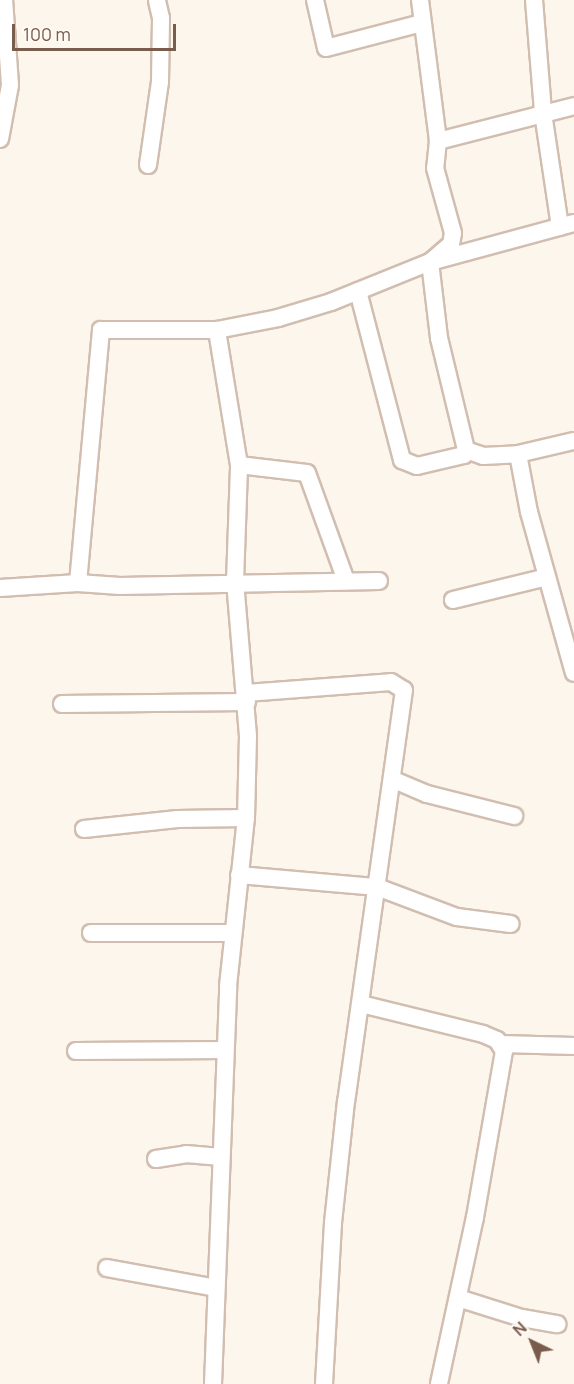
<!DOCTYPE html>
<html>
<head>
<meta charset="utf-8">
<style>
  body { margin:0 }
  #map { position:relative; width:574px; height:1384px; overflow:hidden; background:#fdf6ec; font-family:Manrope,sans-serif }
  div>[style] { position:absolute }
  .roads { filter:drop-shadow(2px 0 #d1beb0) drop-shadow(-2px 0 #d1beb0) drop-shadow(0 2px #d1beb0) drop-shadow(0 -2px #d1beb0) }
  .minor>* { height:16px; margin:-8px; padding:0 8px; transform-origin:8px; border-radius:8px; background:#fff }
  span { translate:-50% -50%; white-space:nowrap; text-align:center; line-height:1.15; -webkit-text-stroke:4.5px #fffaf3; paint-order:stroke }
  .north { position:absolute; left:502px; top:1312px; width:60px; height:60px; -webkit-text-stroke:4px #fffaf3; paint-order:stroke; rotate:317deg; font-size:16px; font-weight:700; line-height:24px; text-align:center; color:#7a5c4d }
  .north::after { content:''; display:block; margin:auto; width:21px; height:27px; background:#7a5c4d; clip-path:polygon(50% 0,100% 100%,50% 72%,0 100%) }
  .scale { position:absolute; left:12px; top:24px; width:164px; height:27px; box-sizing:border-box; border:3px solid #7a5c4d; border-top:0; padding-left:8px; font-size:18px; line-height:21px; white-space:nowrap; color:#7a5c4d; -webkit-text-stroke:4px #fffaf3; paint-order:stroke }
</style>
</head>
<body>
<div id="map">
  <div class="roads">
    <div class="minor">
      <div style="left:315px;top:0;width:49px;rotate:77.1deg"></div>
      <div style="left:326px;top:48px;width:99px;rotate:-14.6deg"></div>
      <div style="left:420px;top:0;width:142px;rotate:82.7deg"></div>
      <div style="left:438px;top:141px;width:27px;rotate:96deg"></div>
      <div style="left:435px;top:168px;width:67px;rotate:74.5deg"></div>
      <div style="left:453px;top:233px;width:11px;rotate:100deg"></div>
      <div style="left:451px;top:244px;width:28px;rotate:139deg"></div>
      <div style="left:430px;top:262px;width:149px;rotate:-15.2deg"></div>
      <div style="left:534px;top:0;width:113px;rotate:85.4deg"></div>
      <div style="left:543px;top:113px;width:115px;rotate:81.5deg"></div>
      <div style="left:0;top:139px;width:55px;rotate:-79.5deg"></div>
      <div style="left:10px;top:85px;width:85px;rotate:-94deg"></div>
      <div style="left:438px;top:141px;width:140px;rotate:-14.4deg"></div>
      <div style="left:148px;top:165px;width:84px;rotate:-81.8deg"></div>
      <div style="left:160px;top:82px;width:64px;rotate:-89.1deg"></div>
      <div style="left:161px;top:18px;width:18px;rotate:-103deg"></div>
      <div style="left:358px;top:291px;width:175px;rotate:75.4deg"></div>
      <div style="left:402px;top:460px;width:16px;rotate:22deg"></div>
      <div style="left:417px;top:466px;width:48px;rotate:-13.2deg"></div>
      <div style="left:464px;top:455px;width:5px;rotate:-68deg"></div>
      <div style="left:518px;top:454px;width:59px;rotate:79.3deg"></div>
      <div style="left:529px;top:512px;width:167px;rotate:74.4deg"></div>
      <div style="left:239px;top:465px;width:68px;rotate:6.7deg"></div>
      <div style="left:307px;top:473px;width:115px;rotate:70.1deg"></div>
      <div style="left:78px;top:583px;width:254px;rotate:-84.8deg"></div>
      <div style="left:101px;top:330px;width:116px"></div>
      <div style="left:217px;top:330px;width:62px;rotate:-11.1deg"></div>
      <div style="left:278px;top:318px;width:55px;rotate:-16.8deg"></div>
      <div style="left:331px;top:302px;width:107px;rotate:-22deg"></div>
      <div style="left:430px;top:262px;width:77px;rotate:83.2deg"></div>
      <div style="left:439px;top:338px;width:115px;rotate:76.4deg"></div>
      <div style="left:466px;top:450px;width:18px;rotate:19deg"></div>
      <div style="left:483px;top:456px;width:35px;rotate:-3deg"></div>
      <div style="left:518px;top:454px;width:57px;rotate:-13.1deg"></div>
      <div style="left:0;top:588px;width:78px;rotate:-3.7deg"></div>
      <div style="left:78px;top:583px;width:42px;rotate:4.1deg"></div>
      <div style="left:120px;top:586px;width:259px;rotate:-1.1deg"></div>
      <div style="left:453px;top:600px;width:97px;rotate:-13.7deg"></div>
      <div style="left:246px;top:693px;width:145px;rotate:-4.3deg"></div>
      <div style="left:391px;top:682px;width:15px;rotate:32deg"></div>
      <div style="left:404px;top:690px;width:415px;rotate:98deg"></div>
      <div style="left:346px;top:1101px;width:123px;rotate:96.1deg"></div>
      <div style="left:333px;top:1223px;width:161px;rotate:93.2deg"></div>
      <div style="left:62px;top:704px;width:185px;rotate:-0.6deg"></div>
      <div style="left:394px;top:780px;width:36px;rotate:23deg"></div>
      <div style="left:427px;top:794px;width:90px;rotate:14.2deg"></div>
      <div style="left:84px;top:829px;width:94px;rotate:-6.1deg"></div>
      <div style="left:177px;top:819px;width:69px;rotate:-0.8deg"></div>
      <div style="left:239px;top:875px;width:139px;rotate:5deg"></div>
      <div style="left:377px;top:887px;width:85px;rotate:20.6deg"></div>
      <div style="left:457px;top:917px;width:54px;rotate:7.4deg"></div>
      <div style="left:91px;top:933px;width:141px"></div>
      <div style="left:361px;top:1004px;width:126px;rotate:13.8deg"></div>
      <div style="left:483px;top:1034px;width:15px;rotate:23deg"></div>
      <div style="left:497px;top:1040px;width:13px;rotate:58deg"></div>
      <div style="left:504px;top:1051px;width:169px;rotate:99.9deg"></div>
      <div style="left:475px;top:1217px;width:171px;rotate:102.2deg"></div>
      <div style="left:501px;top:1044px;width:73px;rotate:1.6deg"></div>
      <div style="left:76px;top:1051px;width:149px;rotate:-0.4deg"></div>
      <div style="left:156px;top:1159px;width:30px;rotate:-9deg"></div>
      <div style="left:186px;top:1154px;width:35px;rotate:5deg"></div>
      <div style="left:107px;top:1268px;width:111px;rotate:10.4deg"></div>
      <div style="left:458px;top:1298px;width:67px;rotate:17.4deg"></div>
      <div style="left:522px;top:1318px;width:36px;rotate:10deg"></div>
      <div style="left:213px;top:1384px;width:398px;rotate:-87.8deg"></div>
      <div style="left:228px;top:986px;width:169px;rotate:-83.9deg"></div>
      <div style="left:246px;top:818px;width:82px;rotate:-88.6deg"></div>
      <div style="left:248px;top:736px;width:155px;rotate:-94.8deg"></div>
      <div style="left:235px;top:582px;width:117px;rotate:-88deg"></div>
      <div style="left:239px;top:465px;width:137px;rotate:-99.3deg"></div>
    </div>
  </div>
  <div class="north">N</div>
  <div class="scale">100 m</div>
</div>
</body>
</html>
